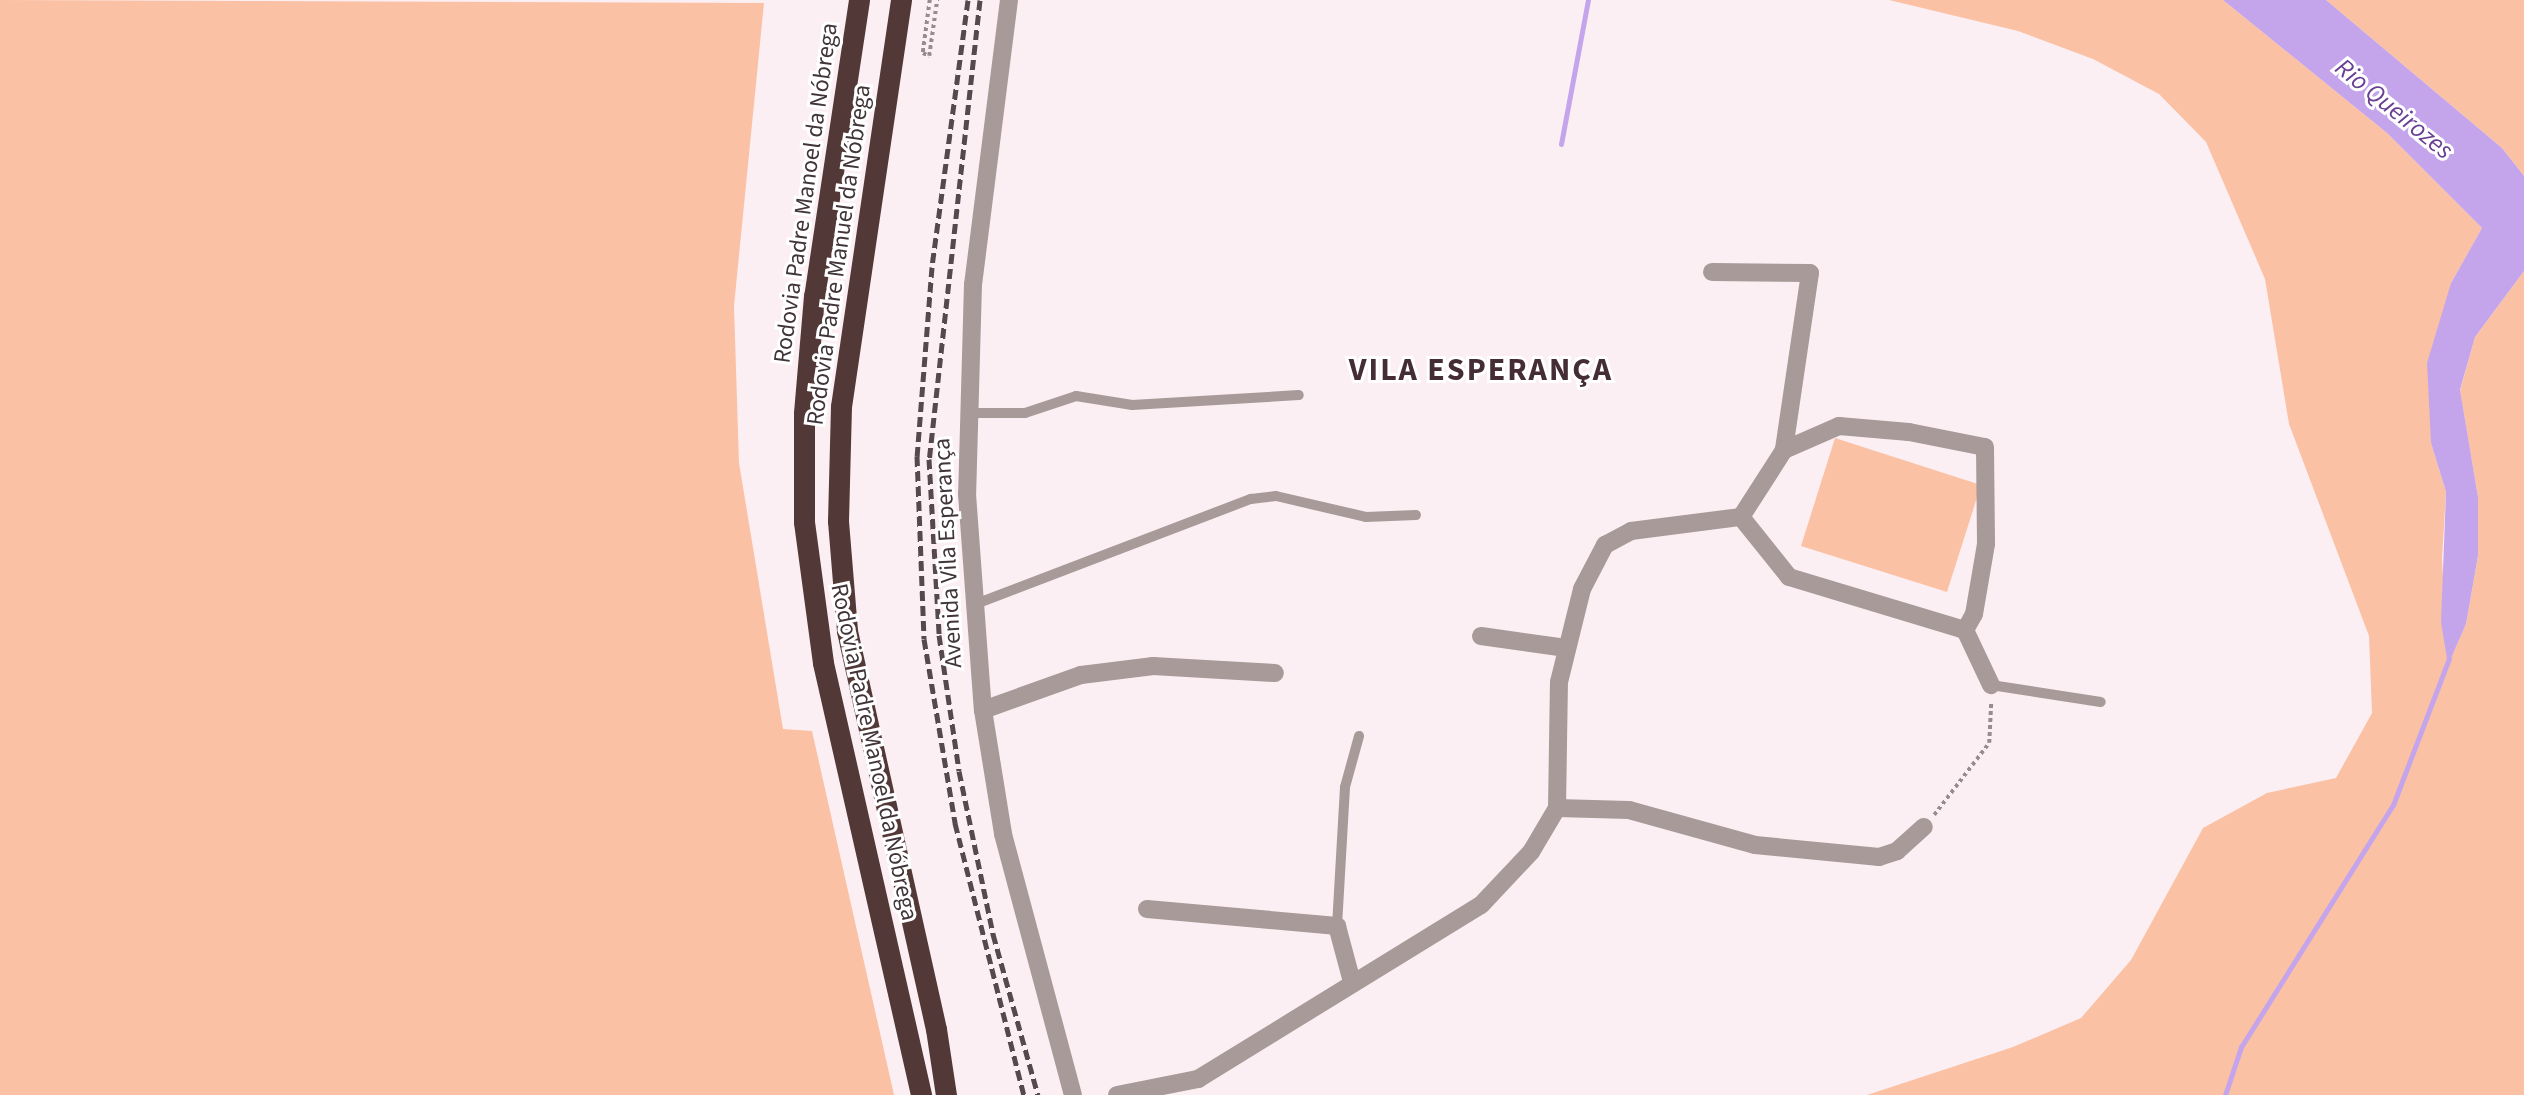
<!DOCTYPE html>
<html>
<head>
<meta charset="utf-8">
<style>
  body { margin:0 }
  #map { position:relative; width:2524px; height:1095px; overflow:hidden; background:#fceff3; font-family:"Source Sans 3",sans-serif }
  div>[style] { position:absolute }
  .green>* { inset:0; background:#fbc1a4 }
  .water>* { inset:0; background:#c4a5ec }
  .stream>* { height:5px; margin:-2.5px; padding:0 2.5px; transform-origin:2.5px; border-radius:2.5px; background:#c4a5ec }
  .path>* { height:3.5px; margin-top:-1.75px; transform-origin:0; background:repeating-linear-gradient(90deg,#988b8f 0 3.5px,transparent 0 7px) }
  .service>* { height:10px; margin:-5px; padding:0 5px; transform-origin:5px; border-radius:5px; background:#a89a99 }
  .minor>* { height:18px; margin:-9px; padding:0 9px; transform-origin:9px; border-radius:9px; background:#a89a99 }
  .motorway>* { height:21px; margin:-10.5px; padding:0 10.5px; transform-origin:10.5px; border-radius:10.5px; background:#523938 }
  .rail>* { height:5px; margin-top:-2.5px; transform-origin:0; background:repeating-linear-gradient(90deg,#55494d 0 10px,transparent 0 15px) }
  span { translate:-50% -50%; white-space:nowrap; text-align:center; line-height:1.15; -webkit-text-stroke:6px #fff; paint-order:stroke }
  .street-label { font-size:24px; color:#413539 }
  .water-label { font-size:26px; color:#693f93; font-style:italic }
  .district-label { font-size:32px; color:#442d35; font-weight:700; letter-spacing:2px }
</style>
</head>
<body>
<div id="map">
  <div class="green">
    <div style="clip-path:polygon(0 0,764px 3px,734px 306px,739px 463px,783px 729px,812px 731px,894px 1095px,0 1095px)"></div>
    <div style="clip-path:polygon(1889px 0,2223px 0,2387px 133px,2482px 228px,2451px 283px,2431px 443px,2446px 492px,2442px 559px,2448px 664px,2466px 624px,2478px 556px,2478px 497px,2460px 391px,2475px 337px,2524px 271px,2524px 1095px,1867px 1095px,2013px 1047px,2081px 1018px,2131px 960px,2203px 828px,2267px 793px,2336px 778px,2372px 713px,2369px 636px,2289px 424px,2265px 279px,2206px 142px,2159px 94px,2093px 59px,2018px 31px)"></div>
    <div style="clip-path:polygon(2326px 0,2524px 0,2524px 176px,2502px 148px)"></div>
    <div style="clip-path:polygon(1835px 438px,1981px 485px,1947px 592px,1801px 546px)"></div>
  </div>
  <div class="water">
    <div style="clip-path:polygon(2223px 0,2326px 0,2502px 148px,2524px 176px,2524px 271px,2475px 337px,2460px 390px,2478px 497px,2478px 556px,2466px 624px,2448px 665px,2441px 622px,2446px 492px,2431px 443px,2427px 363px,2451px 283px,2482px 228px,2387px 133px)"></div>
  </div>
  <div class="stream">
    <div style="left:1561px;top:144px;width:147px;rotate:-79.4deg"></div>
    <div style="left:2225px;top:1095px;width:51px;rotate:-71.6deg"></div>
    <div style="left:2241px;top:1047px;width:286px;rotate:-57.9deg"></div>
    <div style="left:2393px;top:805px;width:157px;rotate:-69.1deg"></div>
  </div>
  <div class="path">
    <div style="left:930px;top:0;width:53px;rotate:97.5deg"></div>
    <div style="left:923px;top:53px;width:7px;rotate:27deg"></div>
    <div style="left:929px;top:56px;width:57px;rotate:-81.9deg"></div>
    <div style="left:1934px;top:815px;width:91px;rotate:-52.6deg"></div>
    <div style="left:1989px;top:743px;width:41px;rotate:-87.2deg"></div>
  </div>
  <div class="service">
    <div style="left:966px;top:413px;width:59px"></div>
    <div style="left:1025px;top:413px;width:54px;rotate:-18.4deg"></div>
    <div style="left:1076px;top:396px;width:57px;rotate:9.1deg"></div>
    <div style="left:1132px;top:405px;width:167px;rotate:-3.4deg"></div>
    <div style="left:973px;top:605px;width:298px;rotate:-20.9deg"></div>
    <div style="left:1251px;top:499px;width:25px;rotate:-7deg"></div>
    <div style="left:1276px;top:496px;width:92px;rotate:13.1deg"></div>
    <div style="left:1366px;top:517px;width:50px;rotate:-2.3deg"></div>
    <div style="left:1991px;top:685px;width:111px;rotate:8.8deg"></div>
    <div style="left:1337px;top:926px;width:139px;rotate:-86.7deg"></div>
    <div style="left:1345px;top:787px;width:53px;rotate:-74.6deg"></div>
  </div>
  <div class="minor">
    <div style="left:1009px;top:0;width:286px;rotate:97.2deg"></div>
    <div style="left:973px;top:284px;width:210px;rotate:91.6deg"></div>
    <div style="left:967px;top:494px;width:217px;rotate:85.8deg"></div>
    <div style="left:983px;top:710px;width:126px;rotate:80.8deg"></div>
    <div style="left:1003px;top:834px;width:270px;rotate:75deg"></div>
    <div style="left:1712px;top:272px;width:98px;rotate:0.6deg"></div>
    <div style="left:1810px;top:273px;width:179px;rotate:98.4deg"></div>
    <div style="left:1784px;top:450px;width:80px;rotate:122.7deg"></div>
    <div style="left:1741px;top:517px;width:77px;rotate:51.3deg"></div>
    <div style="left:1789px;top:577px;width:184px;rotate:16.8deg"></div>
    <div style="left:1965px;top:630px;width:61px;rotate:64.7deg"></div>
    <div style="left:1784px;top:450px;width:60px;rotate:-23.6deg"></div>
    <div style="left:1839px;top:426px;width:70px;rotate:4.9deg"></div>
    <div style="left:1909px;top:432px;width:77px;rotate:11.2deg"></div>
    <div style="left:1985px;top:447px;width:97px;rotate:89.4deg"></div>
    <div style="left:1986px;top:544px;width:71px;rotate:99.7deg"></div>
    <div style="left:1974px;top:614px;width:18px;rotate:119deg"></div>
    <div style="left:1481px;top:636px;width:86px;rotate:8deg"></div>
    <div style="left:983px;top:710px;width:104px;rotate:-19.7deg"></div>
    <div style="left:1081px;top:675px;width:73px;rotate:-7.1deg"></div>
    <div style="left:1153px;top:666px;width:122px;rotate:3.3deg"></div>
    <div style="left:1557px;top:808px;width:72px;rotate:1.6deg"></div>
    <div style="left:1629px;top:810px;width:131px;rotate:15.5deg"></div>
    <div style="left:1755px;top:845px;width:125px;rotate:5.5deg"></div>
    <div style="left:1879px;top:857px;width:19px;rotate:-18deg"></div>
    <div style="left:1897px;top:851px;width:36px;rotate:-42deg"></div>
    <div style="left:1147px;top:909px;width:191px;rotate:5.1deg"></div>
    <div style="left:1337px;top:926px;width:58px;rotate:75deg"></div>
    <div style="left:1117px;top:1095px;width:83px;rotate:-11.2deg"></div>
    <div style="left:1198px;top:1079px;width:332px;rotate:-31.6deg"></div>
    <div style="left:1481px;top:905px;width:73px;rotate:-46.7deg"></div>
    <div style="left:1531px;top:852px;width:51px;rotate:-59.4deg"></div>
    <div style="left:1557px;top:808px;width:126px;rotate:-89.1deg"></div>
    <div style="left:1559px;top:682px;width:96px;rotate:-76.1deg"></div>
    <div style="left:1582px;top:589px;width:50px;rotate:-62.4deg"></div>
    <div style="left:1605px;top:545px;width:30px;rotate:-28deg"></div>
    <div style="left:1631px;top:531px;width:111px;rotate:-7.3deg"></div>
  </div>
  <div class="motorway">
    <div style="left:859px;top:0;width:299px;rotate:98.6deg"></div>
    <div style="left:814px;top:296px;width:117px;rotate:94.9deg"></div>
    <div style="left:804px;top:413px;width:109px;rotate:90deg"></div>
    <div style="left:804px;top:522px;width:142px;rotate:82.3deg"></div>
    <div style="left:823px;top:663px;width:443px;rotate:77.2deg"></div>
    <div style="left:901px;top:0;width:410px;rotate:98.4deg"></div>
    <div style="left:841px;top:406px;width:115px;rotate:91.5deg"></div>
    <div style="left:838px;top:521px;width:110px;rotate:85.3deg"></div>
    <div style="left:847px;top:631px;width:408px;rotate:77.4deg"></div>
    <div style="left:936px;top:1029px;width:67px;rotate:81.4deg"></div>
  </div>
  <div class="rail">
    <div style="left:968px;top:0;width:269px;rotate:97.7deg"></div>
    <div style="left:932px;top:267px;width:190px;rotate:94.5deg"></div>
    <div style="left:917px;top:456px;width:183px;rotate:87.8deg"></div>
    <div style="left:924px;top:639px;width:187px;rotate:80.4deg"></div>
    <div style="left:955px;top:823px;width:281px;rotate:75.8deg"></div>
    <div style="left:980px;top:0;width:462px;rotate:96.3deg"></div>
    <div style="left:929px;top:459px;width:176px;rotate:86.7deg"></div>
    <div style="left:939px;top:635px;width:137px;rotate:81.6deg"></div>
    <div style="left:959px;top:771px;width:167px;rotate:78.2deg"></div>
    <div style="left:993px;top:934px;width:167px;rotate:74.4deg"></div>
  </div>
  <div class="street-label">
    <span style="left:806px;top:193px;rotate:-82deg">Rodovia Padre Manoel da Nóbrega</span>
    <span style="left:839px;top:255px;rotate:-82deg">Rodovia Padre Manuel da Nóbrega</span>
    <span style="left:948px;top:553px;rotate:-93deg">Avenida Vila Esperança</span>
    <span style="left:874px;top:752px;rotate:78deg">Rodovia Padre Manoel da Nóbrega</span>
  </div>
  <div class="water-label">
    <span style="left:2394px;top:109px;rotate:39deg">Rio Queirozes</span>
  </div>
  <div class="district-label">
    <span style="left:1481px;top:370px">VILA ESPERANÇA</span>
  </div>
</div>
</body>
</html>
